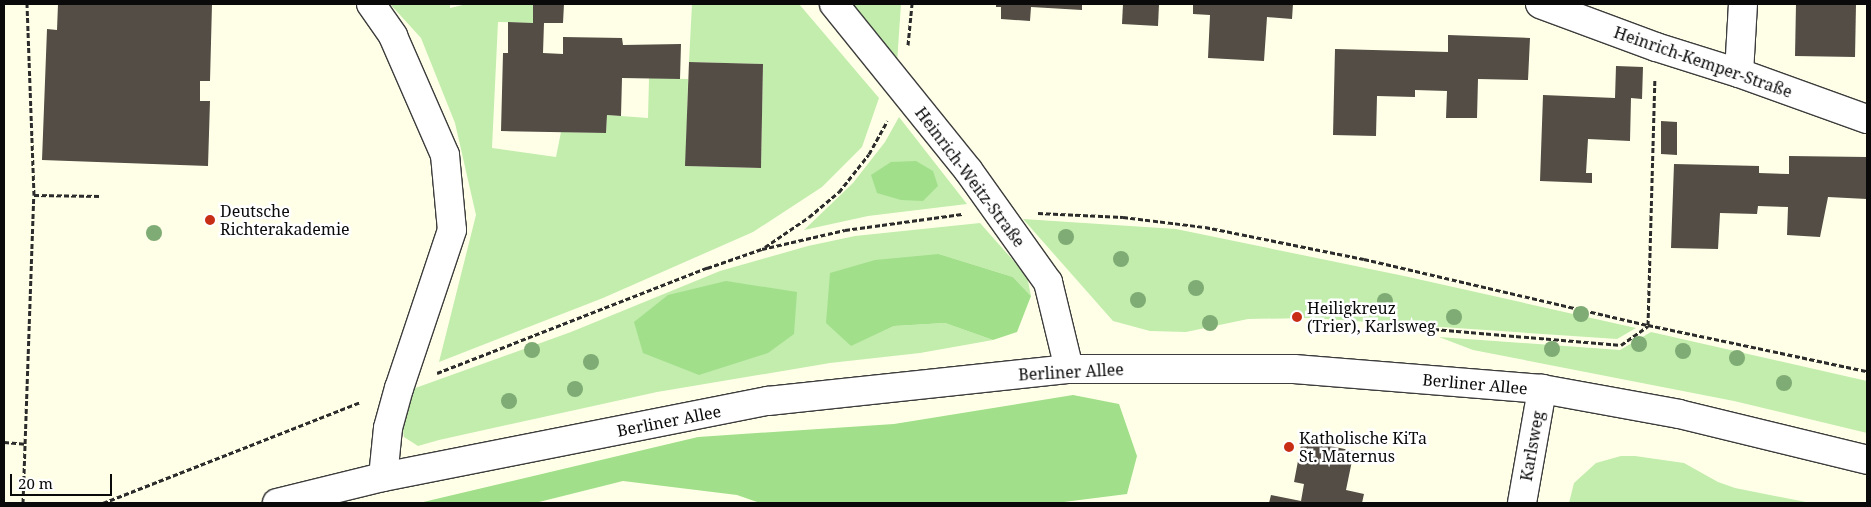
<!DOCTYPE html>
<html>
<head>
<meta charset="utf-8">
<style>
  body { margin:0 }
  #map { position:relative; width:1871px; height:507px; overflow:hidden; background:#ffffe7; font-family:"Noto Serif",serif }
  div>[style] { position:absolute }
  .green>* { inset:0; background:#c2edad }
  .forest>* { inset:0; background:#a1df8b }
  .building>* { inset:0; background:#534d45 }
  .path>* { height:3px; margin-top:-1.5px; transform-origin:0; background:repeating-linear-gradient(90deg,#2c2c2c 0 5px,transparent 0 7.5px) }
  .roads { filter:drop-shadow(1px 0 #3d3d3d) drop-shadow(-1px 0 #3d3d3d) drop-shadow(0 1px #3d3d3d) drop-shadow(0 -1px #3d3d3d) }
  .minor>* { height:28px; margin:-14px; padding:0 14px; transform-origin:14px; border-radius:14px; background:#fff }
  .trees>* { width:16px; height:16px; margin:-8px; border-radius:50%; background:#7fab74 }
  .dots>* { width:14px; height:14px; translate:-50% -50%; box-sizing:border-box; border:2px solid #fff; border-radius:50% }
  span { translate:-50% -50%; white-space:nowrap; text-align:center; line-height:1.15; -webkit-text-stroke:5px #fff; paint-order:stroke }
  .street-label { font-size:16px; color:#0a0a0a }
  .poi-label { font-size:16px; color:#0a0a0a }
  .left { translate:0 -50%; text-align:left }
  .frame { position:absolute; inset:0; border:5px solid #0a0a0a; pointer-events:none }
  .scale { position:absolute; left:10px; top:474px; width:102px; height:22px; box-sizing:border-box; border:2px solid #0a0a0a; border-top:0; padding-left:6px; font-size:15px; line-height:18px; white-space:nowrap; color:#0a0a0a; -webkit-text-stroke:4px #fff; paint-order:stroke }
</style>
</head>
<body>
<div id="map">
  <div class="green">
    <div style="clip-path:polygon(390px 4px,450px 4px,450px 8px,467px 4px,533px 4px,533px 23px,498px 22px,492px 148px,556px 157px,561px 132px,606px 133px,607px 115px,648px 118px,649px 78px,688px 79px,686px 166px,761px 168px,763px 64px,689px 62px,692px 4px,799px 4px,879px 98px,862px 147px,822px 187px,753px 232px,603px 298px,439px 362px,476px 215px,455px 123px,421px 38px)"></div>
    <div style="clip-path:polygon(848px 4px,901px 4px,897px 63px)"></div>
    <div style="clip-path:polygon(899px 117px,967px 204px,868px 216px,804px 230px,853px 183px,885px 142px)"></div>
    <div style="clip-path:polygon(1023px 219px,1176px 229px,1404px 276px,1636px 328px,1617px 339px,1310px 318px,1248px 319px,1186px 332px,1150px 331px,1113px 321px)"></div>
    <div style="clip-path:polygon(980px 223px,1027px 276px,1031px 296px,1013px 277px,939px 254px,850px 346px,894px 326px,945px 323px,993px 340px,920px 353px,830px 363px,657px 392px,439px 440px,418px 446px,404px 437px,401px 418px,407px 391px,571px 332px,720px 271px,808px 246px,855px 236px)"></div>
    <div style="clip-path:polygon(1651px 332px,1867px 381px,1867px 433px,1734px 401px,1473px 350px,1439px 337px,1620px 350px)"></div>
    <div style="clip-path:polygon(1621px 456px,1635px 456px,1684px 463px,1718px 482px,1735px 488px,1811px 503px,1569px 503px,1574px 483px,1596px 463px)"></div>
  </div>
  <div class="forest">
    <div style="clip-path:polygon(916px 161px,933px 171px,938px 186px,923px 201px,901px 200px,877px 193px,871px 175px,891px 162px)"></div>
    <div style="clip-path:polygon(939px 254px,1013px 277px,1031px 296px,1017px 332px,993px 340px,945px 323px,894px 326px,851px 346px,826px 323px,830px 273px,875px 260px)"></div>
    <div style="clip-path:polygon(726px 281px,797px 292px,794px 334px,768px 353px,699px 375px,643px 353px,634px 322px,668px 295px)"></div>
    <div style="clip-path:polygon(1073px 395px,1119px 404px,1137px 456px,1127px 494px,1056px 503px,760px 503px,737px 495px,623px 481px,535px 503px,419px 503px,698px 437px,894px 424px)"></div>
  </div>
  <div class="building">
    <div style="clip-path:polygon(58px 4px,212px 4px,210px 81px,200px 81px,200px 101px,210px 101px,208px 166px,42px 160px,47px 29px,57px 30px)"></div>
    <div style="clip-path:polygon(533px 4px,564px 4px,563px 23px,544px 23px,543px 53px,563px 54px,563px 37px,622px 38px,623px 45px,681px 44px,680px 79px,622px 78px,621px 116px,607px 115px,606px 133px,501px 131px,503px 53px,508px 53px,508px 22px,533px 23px)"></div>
    <div style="clip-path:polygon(996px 4px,1082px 4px,1082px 10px,1031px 7px,1030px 21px,1001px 19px,1001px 7px,996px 7px)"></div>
    <div style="clip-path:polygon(1123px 4px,1159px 4px,1158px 26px,1122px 24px)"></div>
    <div style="clip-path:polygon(1193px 4px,1293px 4px,1292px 19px,1267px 17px,1264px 61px,1208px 58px,1210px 15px,1193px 14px)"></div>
    <div style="clip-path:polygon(1796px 4px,1856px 4px,1855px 57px,1795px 56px)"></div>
    <div style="clip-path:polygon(1448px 35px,1530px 38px,1528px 80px,1478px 79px,1477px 118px,1446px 118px,1447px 91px,1415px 90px,1415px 97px,1377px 96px,1376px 136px,1333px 135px,1335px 49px,1448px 52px)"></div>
    <div style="clip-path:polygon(689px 62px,763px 64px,761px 168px,685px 166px)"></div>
    <div style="clip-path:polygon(1616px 66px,1643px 67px,1642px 99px,1631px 98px,1630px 141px,1588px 139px,1586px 173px,1592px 173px,1592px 183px,1540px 181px,1543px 95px,1615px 98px)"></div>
    <div style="clip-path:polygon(1661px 121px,1677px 122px,1677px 155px,1661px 154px)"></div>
    <div style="clip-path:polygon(1789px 156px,1867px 157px,1867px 199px,1828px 197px,1820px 237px,1787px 235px,1788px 207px,1758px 206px,1757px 214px,1720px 213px,1718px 249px,1671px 248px,1674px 164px,1759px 166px,1759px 173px,1789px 174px)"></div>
    <div style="clip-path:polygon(1302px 440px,1354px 451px,1346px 490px,1364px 494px,1362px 503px,1269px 503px,1271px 495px,1301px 501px,1304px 484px,1294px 482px)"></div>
  </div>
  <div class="path">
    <div style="left:908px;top:45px;width:41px;rotate:-84.4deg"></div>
    <div style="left:34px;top:195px;width:67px;rotate:0.9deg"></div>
    <div style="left:1038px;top:213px;width:85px;rotate:2.7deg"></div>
    <div style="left:1123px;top:217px;width:83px;rotate:7deg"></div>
    <div style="left:1205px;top:227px;width:162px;rotate:11.4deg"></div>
    <div style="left:1364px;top:259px;width:292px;rotate:13.1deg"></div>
    <div style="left:1648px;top:325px;width:224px;rotate:11.9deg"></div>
    <div style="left:765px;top:247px;width:53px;rotate:-34.3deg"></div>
    <div style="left:809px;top:217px;width:39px;rotate:-40deg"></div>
    <div style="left:839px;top:192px;width:48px;rotate:-51.7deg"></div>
    <div style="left:869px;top:154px;width:38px;rotate:-61deg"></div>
    <div style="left:1648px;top:325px;width:245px;rotate:-88.4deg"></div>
    <div style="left:1434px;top:329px;width:188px;rotate:4.9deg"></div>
    <div style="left:1621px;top:345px;width:33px;rotate:-35deg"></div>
    <div style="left:437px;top:373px;width:290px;rotate:-21.3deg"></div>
    <div style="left:707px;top:268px;width:58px;rotate:-19.1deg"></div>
    <div style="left:762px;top:249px;width:85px;rotate:-12.9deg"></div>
    <div style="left:845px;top:230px;width:118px;rotate:-7.8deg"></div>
    <div style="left:4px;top:442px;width:21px;rotate:5deg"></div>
    <div style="left:23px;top:503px;width:308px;rotate:-88deg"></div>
    <div style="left:34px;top:195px;width:191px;rotate:-92.1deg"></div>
    <div style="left:103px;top:503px;width:277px;rotate:-21.4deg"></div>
  </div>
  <div class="roads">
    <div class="minor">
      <div style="left:371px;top:4px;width:39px;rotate:55deg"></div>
      <div style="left:393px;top:36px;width:130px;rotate:66.4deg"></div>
      <div style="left:445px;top:155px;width:75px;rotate:84.7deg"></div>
      <div style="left:452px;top:230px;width:167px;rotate:108.5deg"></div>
      <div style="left:399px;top:388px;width:41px;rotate:105.4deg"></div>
      <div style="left:388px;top:428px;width:49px;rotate:95.8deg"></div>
      <div style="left:834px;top:4px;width:213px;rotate:51.1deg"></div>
      <div style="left:968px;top:170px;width:138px;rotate:54.5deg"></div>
      <div style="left:1048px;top:282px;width:89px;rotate:76.4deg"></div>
      <div style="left:1540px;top:4px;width:124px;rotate:20.3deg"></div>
      <div style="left:1656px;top:47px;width:87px;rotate:17.4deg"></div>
      <div style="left:1739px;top:73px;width:136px;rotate:19.8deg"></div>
      <div style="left:1739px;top:73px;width:69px;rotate:-86.7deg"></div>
      <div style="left:277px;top:503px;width:109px;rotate:-13.8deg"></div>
      <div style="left:383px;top:477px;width:392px;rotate:-11.2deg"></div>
      <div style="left:768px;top:401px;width:303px;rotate:-6.1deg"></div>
      <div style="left:1069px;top:369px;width:225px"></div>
      <div style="left:1294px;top:369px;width:249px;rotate:4.6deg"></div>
      <div style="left:1542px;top:389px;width:139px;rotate:10.3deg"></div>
      <div style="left:1679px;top:414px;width:194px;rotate:13.7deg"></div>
      <div style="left:1522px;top:503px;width:116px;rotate:-80deg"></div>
    </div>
  </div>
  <div class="trees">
    <div style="left:154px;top:233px"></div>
    <div style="left:1066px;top:237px"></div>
    <div style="left:1121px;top:259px"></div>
    <div style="left:1196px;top:288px"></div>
    <div style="left:1138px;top:300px"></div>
    <div style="left:1385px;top:301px"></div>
    <div style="left:1581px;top:314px"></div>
    <div style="left:1454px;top:317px"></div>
    <div style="left:1210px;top:323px"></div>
    <div style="left:1639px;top:344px"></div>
    <div style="left:1552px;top:349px"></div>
    <div style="left:532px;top:350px"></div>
    <div style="left:1683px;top:351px"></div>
    <div style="left:1737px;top:358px"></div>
    <div style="left:591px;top:362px"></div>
    <div style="left:1784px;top:383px"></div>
    <div style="left:575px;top:389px"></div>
    <div style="left:509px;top:401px"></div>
  </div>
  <div class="dots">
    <div style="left:210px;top:220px;background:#c72e15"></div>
    <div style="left:1297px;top:317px;background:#c72e15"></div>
    <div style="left:1289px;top:447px;background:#c72e15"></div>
  </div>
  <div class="street-label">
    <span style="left:1703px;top:62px;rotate:19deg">Heinrich-Kemper-Straße</span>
    <span style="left:970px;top:177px;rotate:53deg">Heinrich-Weitz-Straße</span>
    <span style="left:1071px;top:372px;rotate:-3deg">Berliner Allee</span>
    <span style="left:1475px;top:384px;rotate:5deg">Berliner Allee</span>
    <span style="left:669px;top:421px;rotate:-11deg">Berliner Allee</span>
    <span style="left:1532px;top:446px;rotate:-80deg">Karlsweg</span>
  </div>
  <div class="poi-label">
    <span class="left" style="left:220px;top:220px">Deutsche<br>Richterakademie</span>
    <span class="left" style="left:1307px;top:317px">Heiligkreuz<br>(Trier), Karlsweg</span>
    <span class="left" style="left:1299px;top:447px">Katholische KiTa<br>St. Maternus</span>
  </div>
  <div class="frame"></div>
  <div class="scale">20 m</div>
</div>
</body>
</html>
